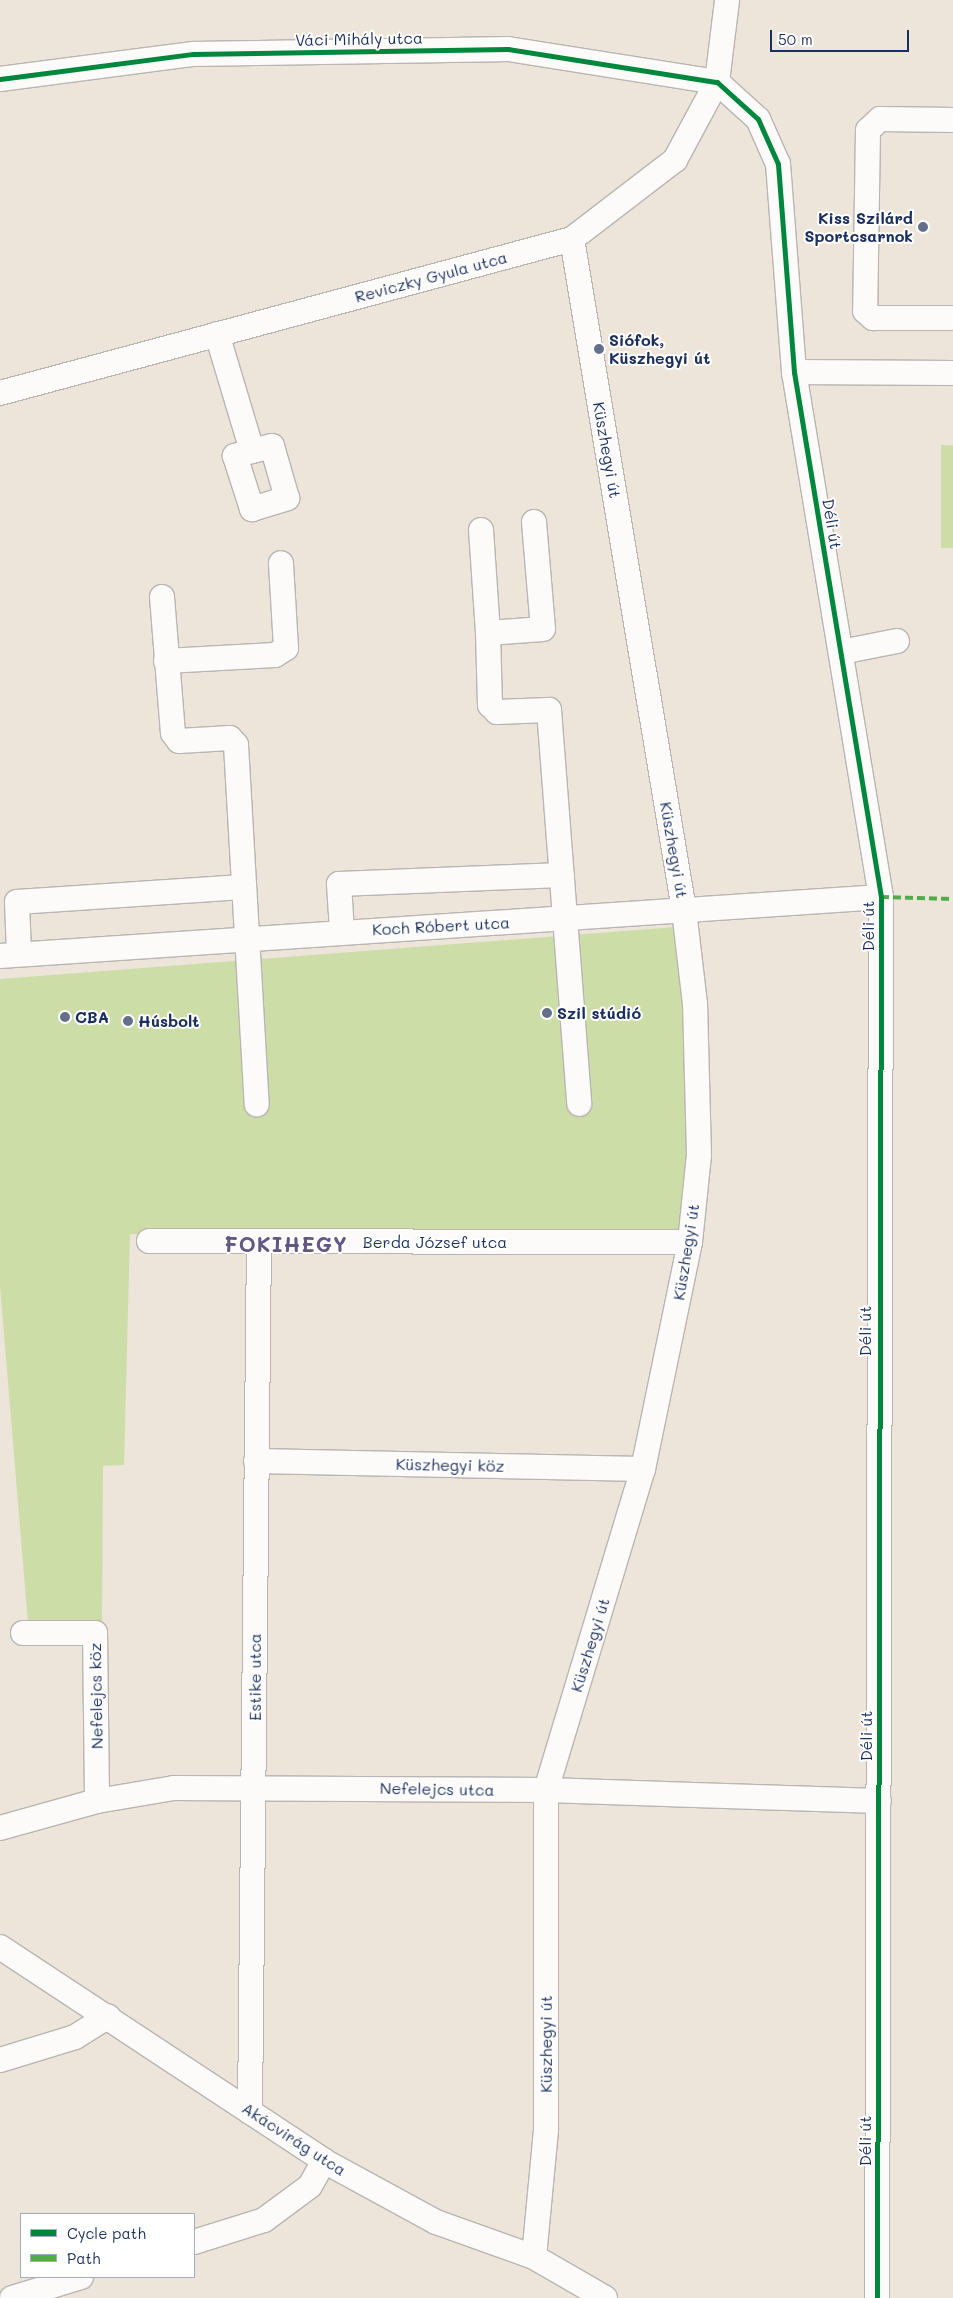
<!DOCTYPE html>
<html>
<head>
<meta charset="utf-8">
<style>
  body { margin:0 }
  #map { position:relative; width:953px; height:2298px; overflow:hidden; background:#ede5d9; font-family:Mali,sans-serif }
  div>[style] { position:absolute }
  .green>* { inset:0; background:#cddda7 }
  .roads { filter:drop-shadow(1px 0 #b8b5b2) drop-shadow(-1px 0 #b8b5b2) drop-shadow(0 1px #b8b5b2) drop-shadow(0 -1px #b8b5b2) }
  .minor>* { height:24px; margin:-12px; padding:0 12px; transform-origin:12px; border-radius:12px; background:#fcfbf9 }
  .quiet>* { height:4px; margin-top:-2px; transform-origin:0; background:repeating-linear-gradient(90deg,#52ab49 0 8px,transparent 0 12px) }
  .cycleway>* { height:5px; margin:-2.5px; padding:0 2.5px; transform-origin:2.5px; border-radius:2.5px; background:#00873e }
  .dots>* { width:14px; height:14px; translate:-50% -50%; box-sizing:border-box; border:2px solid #fff; border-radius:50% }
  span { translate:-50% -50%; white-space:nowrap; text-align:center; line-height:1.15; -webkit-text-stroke:4px #fff; paint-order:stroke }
  .street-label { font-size:16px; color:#1b2f5e }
  .poi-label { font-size:16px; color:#1b2f5e; font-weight:700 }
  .right { translate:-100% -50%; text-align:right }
  .left { translate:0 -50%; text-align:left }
  .district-label { font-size:21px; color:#635783; font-weight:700; letter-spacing:1px }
  .legend { position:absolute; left:20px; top:2213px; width:175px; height:65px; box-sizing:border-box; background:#fff; border:1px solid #a4acbf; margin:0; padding:6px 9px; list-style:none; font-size:15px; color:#1b2f5e }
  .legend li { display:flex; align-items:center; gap:10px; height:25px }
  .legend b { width:25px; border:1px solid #a4acbf }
  .scale { position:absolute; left:770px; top:30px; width:139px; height:22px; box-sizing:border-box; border:2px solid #1b2f5e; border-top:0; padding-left:6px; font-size:15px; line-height:18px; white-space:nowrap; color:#1b2f5e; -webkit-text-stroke:4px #fff; paint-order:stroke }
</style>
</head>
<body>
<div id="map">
  <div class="green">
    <div style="clip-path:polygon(941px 445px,953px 445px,953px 548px,941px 548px)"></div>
    <div style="clip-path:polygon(676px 927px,688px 1067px,687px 1159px,680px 1235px,130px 1234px,124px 1465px,103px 1466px,102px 1626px,28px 1624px,0 1286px,0 979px)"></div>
  </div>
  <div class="roads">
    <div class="minor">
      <div style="left:0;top:79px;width:195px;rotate:-7.4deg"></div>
      <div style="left:193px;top:54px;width:315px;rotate:-0.9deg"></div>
      <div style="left:508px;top:49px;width:212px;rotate:9deg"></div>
      <div style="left:717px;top:82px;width:55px;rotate:42.1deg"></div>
      <div style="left:758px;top:119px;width:49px;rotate:66deg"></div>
      <div style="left:778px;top:164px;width:209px;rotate:85.6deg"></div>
      <div style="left:794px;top:372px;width:532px;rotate:80.59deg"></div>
      <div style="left:881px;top:897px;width:1401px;rotate:90.16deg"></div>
      <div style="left:953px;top:120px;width:73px;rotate:-179.2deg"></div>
      <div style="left:880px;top:119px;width:16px;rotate:137deg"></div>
      <div style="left:868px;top:130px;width:181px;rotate:90.9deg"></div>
      <div style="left:865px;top:311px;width:11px;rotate:41deg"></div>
      <div style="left:873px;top:318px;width:80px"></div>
      <div style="left:217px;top:334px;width:122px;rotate:73.3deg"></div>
      <div style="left:252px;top:451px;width:18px;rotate:164deg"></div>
      <div style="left:235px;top:456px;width:56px;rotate:72.2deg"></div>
      <div style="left:252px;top:509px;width:37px;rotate:-17deg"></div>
      <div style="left:287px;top:498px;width:54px;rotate:-106.1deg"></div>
      <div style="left:272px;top:446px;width:21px;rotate:166deg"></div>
      <div style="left:794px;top:372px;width:159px;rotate:0.4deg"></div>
      <div style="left:0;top:393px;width:592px;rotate:-15.07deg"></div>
      <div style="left:572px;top:239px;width:130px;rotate:-37.5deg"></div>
      <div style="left:675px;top:160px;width:89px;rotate:-61.7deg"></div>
      <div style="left:717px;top:82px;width:83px;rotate:-83deg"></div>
      <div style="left:534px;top:522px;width:107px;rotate:85.2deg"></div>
      <div style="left:543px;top:629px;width:55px;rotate:175.8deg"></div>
      <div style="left:488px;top:633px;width:72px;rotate:88.4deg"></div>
      <div style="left:490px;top:705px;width:10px;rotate:45deg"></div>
      <div style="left:497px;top:712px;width:52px;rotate:-2.2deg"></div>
      <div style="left:549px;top:710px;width:395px;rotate:85.6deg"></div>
      <div style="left:481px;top:530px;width:103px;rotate:86.1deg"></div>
      <div style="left:162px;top:597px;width:136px;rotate:85.4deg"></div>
      <div style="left:173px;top:733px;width:10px;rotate:53deg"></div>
      <div style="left:179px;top:741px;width:51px;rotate:-3.4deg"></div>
      <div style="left:230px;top:738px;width:9px;rotate:49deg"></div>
      <div style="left:236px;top:745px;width:360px;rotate:86.7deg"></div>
      <div style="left:841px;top:652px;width:57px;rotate:-11.1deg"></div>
      <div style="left:166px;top:661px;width:109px;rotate:-3.2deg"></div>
      <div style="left:275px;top:655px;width:13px;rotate:-32deg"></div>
      <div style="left:286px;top:648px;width:85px;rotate:-93.4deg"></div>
      <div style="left:342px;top:931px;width:47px;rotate:-93.7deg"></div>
      <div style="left:339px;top:884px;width:223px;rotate:-2.3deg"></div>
      <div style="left:19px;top:954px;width:52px;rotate:-92.2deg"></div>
      <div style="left:17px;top:902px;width:226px;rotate:-3.8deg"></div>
      <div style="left:0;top:956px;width:883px;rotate:-3.83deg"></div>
      <div style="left:149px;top:1241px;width:541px;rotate:0.11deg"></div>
      <div style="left:256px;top:1461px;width:387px;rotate:1.2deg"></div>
      <div style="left:23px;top:1633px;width:72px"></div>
      <div style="left:95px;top:1633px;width:168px;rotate:89.3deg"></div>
      <div style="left:0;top:1828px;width:101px;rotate:-15.6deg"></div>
      <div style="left:97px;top:1801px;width:78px;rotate:-9.6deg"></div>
      <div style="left:174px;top:1788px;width:372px;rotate:0.3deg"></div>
      <div style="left:546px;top:1790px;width:333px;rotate:1.9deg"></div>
      <div style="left:0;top:1947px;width:388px;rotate:33.4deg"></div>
      <div style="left:324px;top:2161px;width:128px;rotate:28.6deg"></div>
      <div style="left:436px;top:2222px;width:104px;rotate:19.7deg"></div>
      <div style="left:534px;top:2257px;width:82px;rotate:30deg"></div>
      <div style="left:0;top:2060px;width:78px;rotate:-17deg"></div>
      <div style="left:75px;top:2037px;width:39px;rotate:-32deg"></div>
      <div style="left:250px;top:2112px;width:870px;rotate:-89.41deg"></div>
      <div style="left:194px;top:2242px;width:73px;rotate:-17.4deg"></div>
      <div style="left:264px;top:2220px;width:57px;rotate:-36.5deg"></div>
      <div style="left:310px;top:2186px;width:29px;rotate:-61deg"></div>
      <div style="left:534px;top:2257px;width:129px;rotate:-84.6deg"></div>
      <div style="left:546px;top:2129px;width:339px;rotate:-90deg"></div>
      <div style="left:546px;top:1790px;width:335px;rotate:-73.2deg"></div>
      <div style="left:643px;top:1469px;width:232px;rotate:-78.3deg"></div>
      <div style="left:690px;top:1242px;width:87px;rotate:-84.1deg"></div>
      <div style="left:699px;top:1155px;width:151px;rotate:-91.5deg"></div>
      <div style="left:695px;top:1004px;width:95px;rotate:-96.7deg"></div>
      <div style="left:684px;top:910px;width:680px;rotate:-99.48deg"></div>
      <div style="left:12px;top:2298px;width:72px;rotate:-16.9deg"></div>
    </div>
  </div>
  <div class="quiet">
    <div style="left:881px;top:897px;width:72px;rotate:1.6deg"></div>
  </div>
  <div class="cycleway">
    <div style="left:0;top:79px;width:195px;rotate:-7.4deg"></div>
    <div style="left:193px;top:54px;width:315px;rotate:-0.9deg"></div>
    <div style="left:508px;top:49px;width:212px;rotate:9deg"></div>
    <div style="left:717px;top:82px;width:55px;rotate:42.1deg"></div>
    <div style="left:758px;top:119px;width:49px;rotate:66deg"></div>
    <div style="left:778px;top:164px;width:209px;rotate:85.6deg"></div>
    <div style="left:794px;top:372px;width:532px;rotate:80.59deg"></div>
    <div style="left:881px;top:897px;width:1401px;rotate:90.16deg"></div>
  </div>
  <div class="dots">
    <div style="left:923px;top:227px;background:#646f89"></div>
    <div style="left:599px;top:349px;background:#646f89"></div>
    <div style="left:547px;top:1013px;background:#646f89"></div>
    <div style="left:65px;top:1017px;background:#646f89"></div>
    <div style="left:128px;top:1021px;background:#646f89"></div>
  </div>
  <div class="street-label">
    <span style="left:359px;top:39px;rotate:-1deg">Váci Mihály utca</span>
    <span style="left:431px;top:277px;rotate:-15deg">Reviczky Gyula utca</span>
    <span style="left:607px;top:450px;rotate:80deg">Küszhegyi út</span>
    <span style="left:832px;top:524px;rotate:81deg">Déli út</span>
    <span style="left:674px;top:850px;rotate:80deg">Küszhegyi út</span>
    <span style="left:441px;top:926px;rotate:-3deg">Koch Róbert utca</span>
    <span style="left:868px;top:926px;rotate:-90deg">Déli út</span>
    <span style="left:435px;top:1242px">Berda József utca</span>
    <span style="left:686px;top:1252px;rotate:-81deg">Küszhegyi út</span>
    <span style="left:865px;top:1331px;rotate:-90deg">Déli út</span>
    <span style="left:450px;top:1465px;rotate:1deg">Küszhegyi köz</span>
    <span style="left:590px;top:1645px;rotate:-73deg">Küszhegyi út</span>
    <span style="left:255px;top:1677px;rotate:-90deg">Estike utca</span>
    <span style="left:96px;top:1696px;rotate:-91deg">Nefelejcs köz</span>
    <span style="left:866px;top:1736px;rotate:-90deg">Déli út</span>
    <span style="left:437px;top:1789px;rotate:1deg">Nefelejcs utca</span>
    <span style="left:546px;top:2044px;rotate:-90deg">Küszhegyi út</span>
    <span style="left:294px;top:2139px;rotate:33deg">Akácvirág utca</span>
    <span style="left:865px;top:2141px;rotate:-90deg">Déli út</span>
  </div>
  <div class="poi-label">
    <span class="right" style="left:913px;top:227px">Kiss Szilárd<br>Sportcsarnok</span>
    <span class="left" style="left:609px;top:349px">Siófok,<br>Küszhegyi út</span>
    <span class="left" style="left:557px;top:1013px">Szil stúdió</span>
    <span class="left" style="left:75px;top:1017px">CBA</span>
    <span class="left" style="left:138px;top:1021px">Húsbolt</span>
  </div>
  <div class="district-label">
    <span style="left:286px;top:1244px">FOKIHEGY</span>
  </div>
  <ul class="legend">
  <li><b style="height:6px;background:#00873e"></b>Cycle path</li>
  <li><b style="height:6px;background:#52ab49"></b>Path</li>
  </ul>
  <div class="scale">50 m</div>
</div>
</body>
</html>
